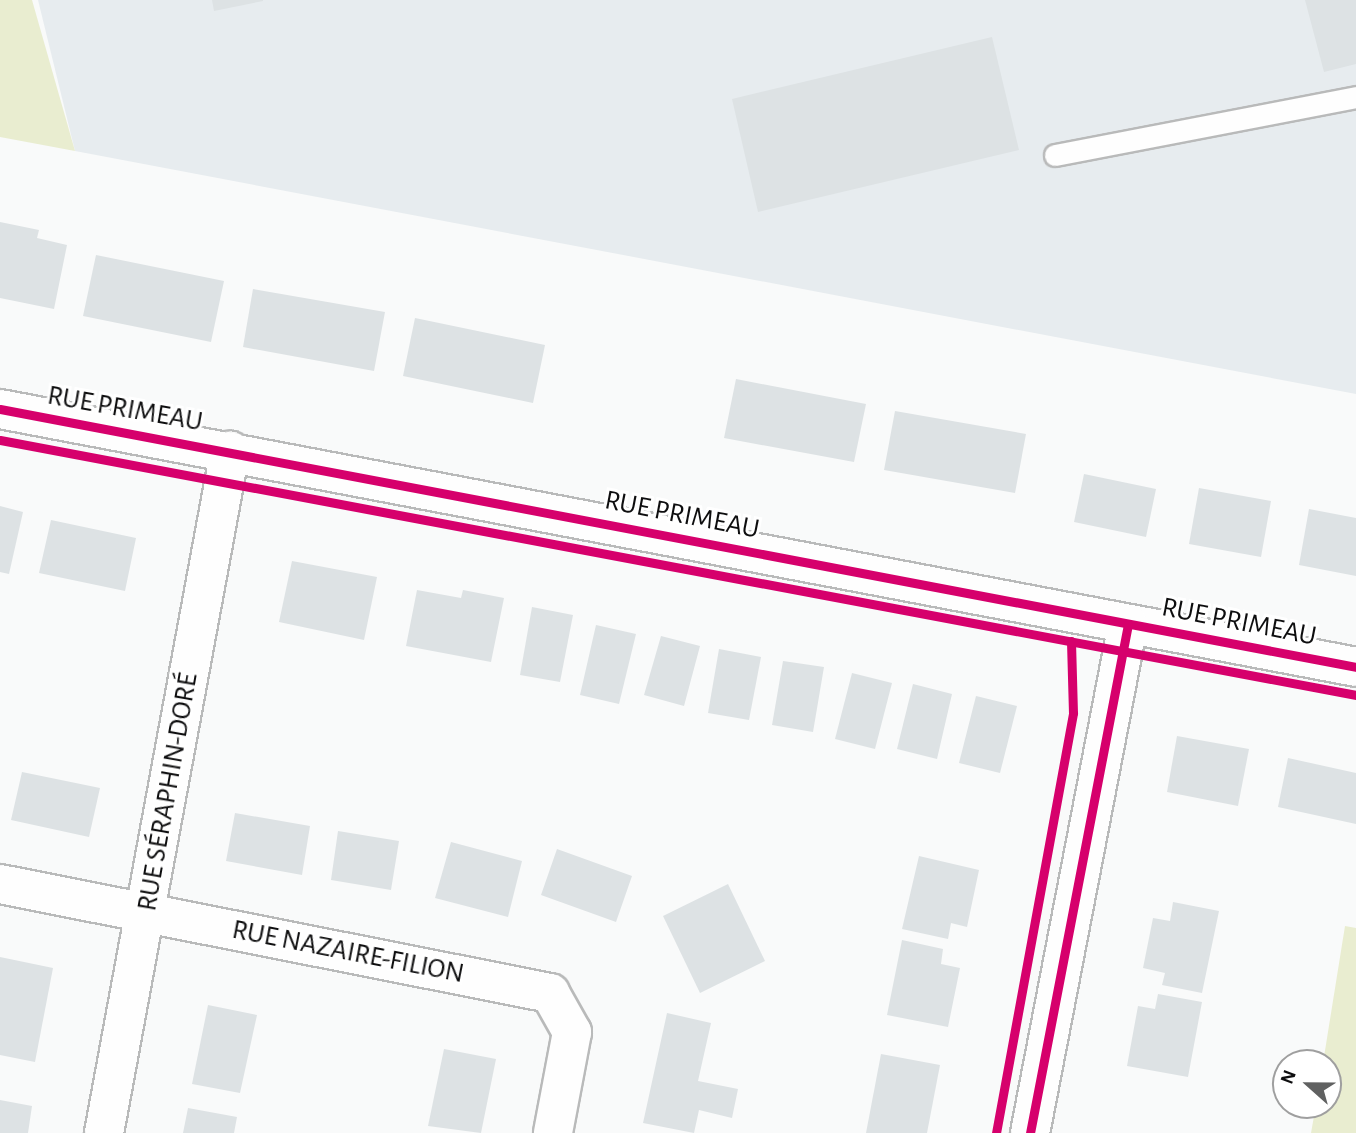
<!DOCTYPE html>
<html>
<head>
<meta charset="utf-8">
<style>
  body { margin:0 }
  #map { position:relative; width:1356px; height:1133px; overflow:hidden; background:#f9fafa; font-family:"Alegreya Sans",sans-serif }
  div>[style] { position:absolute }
  .built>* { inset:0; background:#e7ecef }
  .green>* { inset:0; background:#e9edd0 }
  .building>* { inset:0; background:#dde2e4 }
  .roads { filter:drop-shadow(2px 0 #b9baba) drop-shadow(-2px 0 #b9baba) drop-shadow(0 2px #b9baba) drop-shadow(0 -2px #b9baba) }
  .service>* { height:21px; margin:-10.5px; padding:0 10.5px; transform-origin:10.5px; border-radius:10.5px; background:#fefefe }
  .minor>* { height:38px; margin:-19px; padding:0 19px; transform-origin:19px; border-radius:19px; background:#fefefe }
  .cycleway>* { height:9px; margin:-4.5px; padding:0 4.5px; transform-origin:4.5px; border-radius:4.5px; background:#d6006c }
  span { translate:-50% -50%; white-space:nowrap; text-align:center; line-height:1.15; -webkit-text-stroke:6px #fff; paint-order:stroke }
  .street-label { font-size:28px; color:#0e0e0f }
  .north { position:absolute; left:1272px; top:1049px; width:70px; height:70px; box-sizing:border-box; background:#fff; border:2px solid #9f9f9f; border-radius:50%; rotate:291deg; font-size:19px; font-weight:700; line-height:28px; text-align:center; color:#0e0e0f }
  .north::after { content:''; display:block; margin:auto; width:24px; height:32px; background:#606161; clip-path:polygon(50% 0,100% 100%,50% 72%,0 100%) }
</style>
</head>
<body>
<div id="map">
  <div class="built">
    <div style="clip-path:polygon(38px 0,1356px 0,1356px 394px,75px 151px)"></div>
  </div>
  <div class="green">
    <div style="clip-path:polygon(0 0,32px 0,75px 151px,0 137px)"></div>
    <div style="clip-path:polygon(1345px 926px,1356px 928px,1356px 1133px,1311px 1133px,1316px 1105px,1328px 1105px,1328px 1063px,1323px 1063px)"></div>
  </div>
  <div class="building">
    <div style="clip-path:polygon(212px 0,263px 0,263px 1px,214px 11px)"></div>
    <div style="clip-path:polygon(1305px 0,1356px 0,1356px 64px,1324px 72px)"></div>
    <div style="clip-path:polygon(992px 37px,1019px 150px,758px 212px,732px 99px)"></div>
    <div style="clip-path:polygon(0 222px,39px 230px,37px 238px,67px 245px,54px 309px,0 298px)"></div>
    <div style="clip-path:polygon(96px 255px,224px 281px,211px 342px,83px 316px)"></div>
    <div style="clip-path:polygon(253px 289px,385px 312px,374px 371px,243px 347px)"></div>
    <div style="clip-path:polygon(415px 318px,545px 345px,533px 403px,403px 376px)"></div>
    <div style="clip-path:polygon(736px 379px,866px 404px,854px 462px,724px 438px)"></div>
    <div style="clip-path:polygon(895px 411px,1026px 434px,1015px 493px,884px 470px)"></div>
    <div style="clip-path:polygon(1084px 474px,1156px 489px,1146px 537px,1074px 522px)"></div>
    <div style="clip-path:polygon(1199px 488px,1271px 501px,1261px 557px,1189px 544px)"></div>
    <div style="clip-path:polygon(0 506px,23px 512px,9px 574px,0 572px)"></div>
    <div style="clip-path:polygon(1309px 509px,1356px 518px,1356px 576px,1299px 565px)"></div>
    <div style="clip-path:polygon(51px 520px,136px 538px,125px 591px,39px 573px)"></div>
    <div style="clip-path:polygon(292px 561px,377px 577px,364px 640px,279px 622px)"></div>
    <div style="clip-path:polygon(417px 590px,461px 598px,463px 590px,504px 598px,491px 662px,406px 646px)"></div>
    <div style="clip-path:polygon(532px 607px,573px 615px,560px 682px,520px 675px)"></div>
    <div style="clip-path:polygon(596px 625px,636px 634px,619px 704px,580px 695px)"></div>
    <div style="clip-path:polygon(661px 636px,700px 646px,684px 706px,644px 695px)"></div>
    <div style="clip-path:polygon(719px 649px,761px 657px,749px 720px,708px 713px)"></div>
    <div style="clip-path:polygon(783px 661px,824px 667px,813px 732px,772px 725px)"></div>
    <div style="clip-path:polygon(852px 673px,892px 683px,875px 749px,835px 739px)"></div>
    <div style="clip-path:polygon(913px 684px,952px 694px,937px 759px,897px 749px)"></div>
    <div style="clip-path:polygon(976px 696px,1017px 706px,1000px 773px,959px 763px)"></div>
    <div style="clip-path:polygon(1177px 736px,1249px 749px,1238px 806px,1167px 792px)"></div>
    <div style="clip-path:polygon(1288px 758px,1356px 773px,1356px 824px,1278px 807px)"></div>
    <div style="clip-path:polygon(22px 772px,100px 788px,89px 837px,11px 820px)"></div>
    <div style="clip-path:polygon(235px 813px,310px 826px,302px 875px,226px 861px)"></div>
    <div style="clip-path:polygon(338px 831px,399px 841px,391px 890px,331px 880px)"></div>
    <div style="clip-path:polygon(451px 842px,522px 861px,508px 917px,435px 898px)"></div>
    <div style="clip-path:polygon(557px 849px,632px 876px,616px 922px,541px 895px)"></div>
    <div style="clip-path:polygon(919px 856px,979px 870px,967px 927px,951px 923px,948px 939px,902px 929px)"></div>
    <div style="clip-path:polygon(728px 884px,765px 961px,700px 993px,663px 916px)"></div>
    <div style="clip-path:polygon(1173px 902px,1219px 911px,1202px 993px,1162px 985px,1165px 973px,1143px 968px,1153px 918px,1170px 921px)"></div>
    <div style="clip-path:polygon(902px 940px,943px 949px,941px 964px,960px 968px,948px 1027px,887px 1015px)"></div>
    <div style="clip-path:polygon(0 957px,53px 968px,35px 1062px,0 1055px)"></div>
    <div style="clip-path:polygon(1158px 994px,1202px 1002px,1188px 1077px,1127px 1066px,1138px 1006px,1155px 1009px)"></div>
    <div style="clip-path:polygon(208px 1005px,257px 1015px,240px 1093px,192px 1084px)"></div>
    <div style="clip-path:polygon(667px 1013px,711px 1023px,698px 1081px,738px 1089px,732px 1118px,699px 1110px,694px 1133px,643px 1123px)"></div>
    <div style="clip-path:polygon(444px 1049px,496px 1059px,481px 1133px,428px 1126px)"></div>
    <div style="clip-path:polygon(881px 1054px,940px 1065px,927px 1133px,866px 1133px)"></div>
    <div style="clip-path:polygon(0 1100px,32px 1106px,28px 1133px,0 1133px)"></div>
    <div style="clip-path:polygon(188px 1108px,237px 1117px,234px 1133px,183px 1133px)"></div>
  </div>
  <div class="roads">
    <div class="service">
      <div style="left:1055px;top:155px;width:307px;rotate:-10.9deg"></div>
    </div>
    <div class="minor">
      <div style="left:0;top:409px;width:1380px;rotate:10.77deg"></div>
      <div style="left:0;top:884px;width:561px;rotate:11.21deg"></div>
      <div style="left:550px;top:993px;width:45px;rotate:60.6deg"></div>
      <div style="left:572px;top:1032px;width:103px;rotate:100.7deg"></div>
      <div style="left:104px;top:1133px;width:694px;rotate:-79.53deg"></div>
      <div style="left:1030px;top:1133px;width:518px;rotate:-79.1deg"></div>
    </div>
  </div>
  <div class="cycleway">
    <div style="left:0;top:409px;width:1380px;rotate:10.77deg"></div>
    <div style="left:0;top:440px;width:1380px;rotate:10.65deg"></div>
    <div style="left:996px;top:1133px;width:427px;rotate:-79.6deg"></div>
    <div style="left:1073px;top:713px;width:72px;rotate:-91.6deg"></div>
    <div style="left:1030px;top:1133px;width:518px;rotate:-79.1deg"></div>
  </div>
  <div class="street-label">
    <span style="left:125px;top:409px;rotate:10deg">RUE PRIMEAU</span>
    <span style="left:682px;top:515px;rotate:11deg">RUE PRIMEAU</span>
    <span style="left:1239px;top:622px;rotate:11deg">RUE PRIMEAU</span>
    <span style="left:168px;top:792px;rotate:-80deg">RUE SÉRAPHIN-DORÉ</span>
    <span style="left:348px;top:952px;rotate:11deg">RUE NAZAIRE-FILION</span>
  </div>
  <div class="north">N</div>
</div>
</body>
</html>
